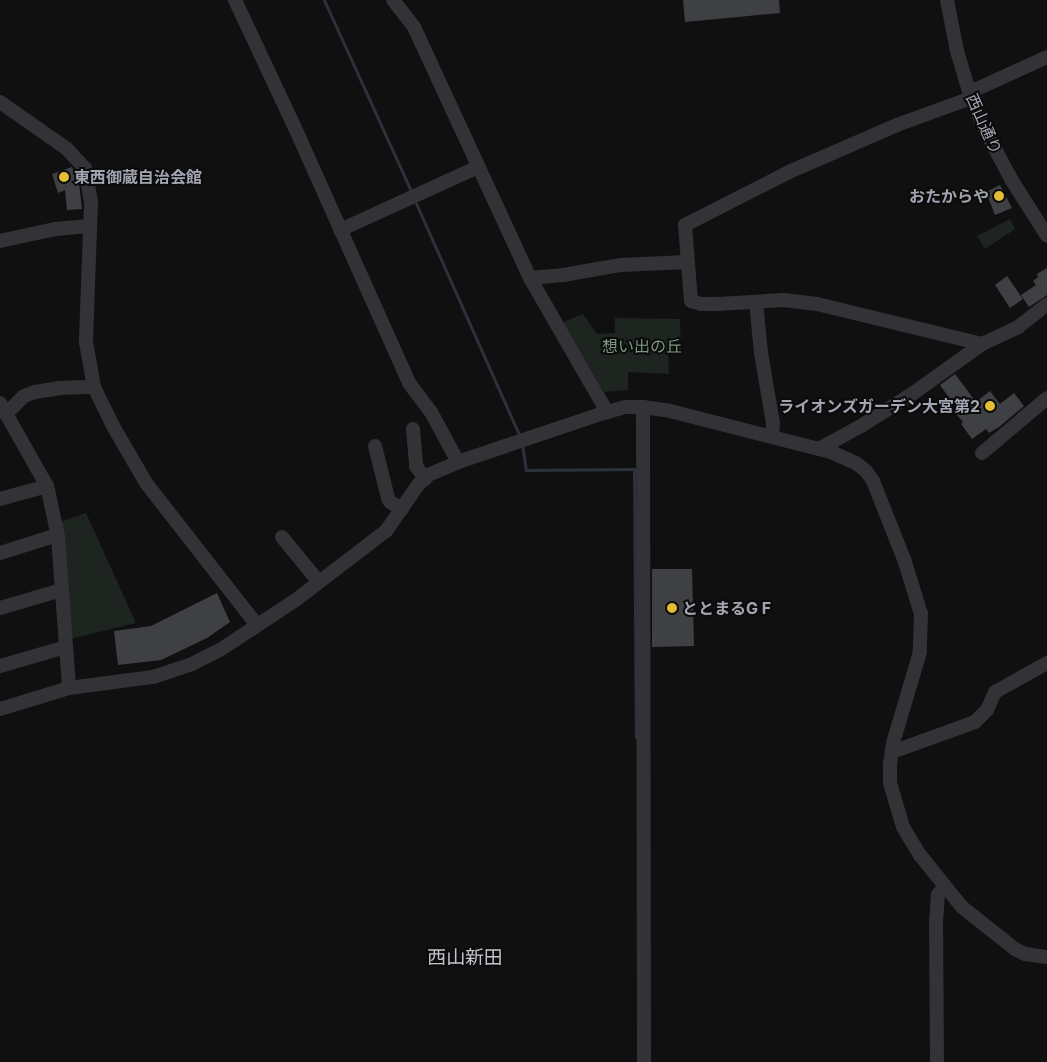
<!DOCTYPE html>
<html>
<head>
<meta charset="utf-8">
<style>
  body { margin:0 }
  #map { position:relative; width:1047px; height:1062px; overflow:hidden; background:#101011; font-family:Inter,"Noto Sans JP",sans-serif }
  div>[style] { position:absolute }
  .green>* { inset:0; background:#1e2520 }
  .stream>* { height:3px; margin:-1.5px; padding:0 1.5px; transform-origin:1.5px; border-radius:1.5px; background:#2c323a }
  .building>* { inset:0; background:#3f4044 }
  .minor>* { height:14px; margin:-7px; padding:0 7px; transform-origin:7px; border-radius:7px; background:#333337 }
  .dots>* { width:14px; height:14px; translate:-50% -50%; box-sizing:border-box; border:2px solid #0b0b0c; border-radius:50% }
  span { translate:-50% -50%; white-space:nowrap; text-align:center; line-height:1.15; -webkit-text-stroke:4px #0b0b0c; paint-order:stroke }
  .street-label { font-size:16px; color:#a2a5b1 }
  .poi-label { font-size:16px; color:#a2a5b1; font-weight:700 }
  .left { translate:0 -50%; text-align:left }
  .right { translate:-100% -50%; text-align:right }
  .park-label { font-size:16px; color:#7a9a80 }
  .quarter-label { font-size:19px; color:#c2c4cd }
</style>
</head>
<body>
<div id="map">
  <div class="green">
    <div style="clip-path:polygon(1010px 219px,1015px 229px,985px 249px,977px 236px)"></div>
    <div style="clip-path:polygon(583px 314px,597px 334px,615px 333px,615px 318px,680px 319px,681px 354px,668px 354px,669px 374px,628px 372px,628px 390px,604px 392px,563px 322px)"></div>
    <div style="clip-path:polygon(86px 513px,136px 623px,70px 639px,60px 522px)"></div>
  </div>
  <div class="stream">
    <div style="left:324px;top:0;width:212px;rotate:65.5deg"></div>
    <div style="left:415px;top:201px;width:258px;rotate:66deg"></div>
    <div style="left:522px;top:443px;width:27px;rotate:82deg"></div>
    <div style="left:526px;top:470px;width:108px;rotate:-0.5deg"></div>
    <div style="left:634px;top:469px;width:268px;rotate:89.6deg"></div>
  </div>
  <div class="building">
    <div style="clip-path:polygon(683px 0,779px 0,780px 13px,685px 22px)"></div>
    <div style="clip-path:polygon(72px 167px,79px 183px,82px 209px,67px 210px,65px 190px,58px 193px,52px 174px)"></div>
    <div style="clip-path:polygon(1000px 185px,1012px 208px,995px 215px,986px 192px)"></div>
    <div style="clip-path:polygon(1047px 268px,1047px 295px,1029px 307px,1021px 295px,1036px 285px,1033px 281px,1038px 277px,1037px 274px)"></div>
    <div style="clip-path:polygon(1007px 276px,1023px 299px,1010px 308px,995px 285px)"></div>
    <div style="clip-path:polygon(955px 374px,976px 402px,990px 391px,1000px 404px,1014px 393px,1024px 406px,999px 427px,989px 433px,986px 429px,972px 439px,961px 424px,963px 422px,957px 415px,960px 413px,940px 385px)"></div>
    <div style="clip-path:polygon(652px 569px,692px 569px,694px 646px,652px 647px)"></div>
    <div style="clip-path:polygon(217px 593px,230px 622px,207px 638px,161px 660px,118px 665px,114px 631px,151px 626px)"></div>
  </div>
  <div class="minor">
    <div style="left:235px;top:0;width:153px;rotate:64.9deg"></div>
    <div style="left:300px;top:139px;width:267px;rotate:65.9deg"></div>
    <div style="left:409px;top:383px;width:36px;rotate:53deg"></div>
    <div style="left:431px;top:412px;width:57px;rotate:61.6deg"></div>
    <div style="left:393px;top:0;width:34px;rotate:52deg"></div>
    <div style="left:414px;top:27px;width:277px;rotate:65.2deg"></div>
    <div style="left:530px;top:278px;width:155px;rotate:60.1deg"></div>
    <div style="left:947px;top:0;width:52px;rotate:78.9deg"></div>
    <div style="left:957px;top:51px;width:49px;rotate:73.4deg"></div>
    <div style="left:971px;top:98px;width:35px;rotate:66deg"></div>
    <div style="left:985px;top:130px;width:55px;rotate:62deg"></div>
    <div style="left:1011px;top:179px;width:67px;rotate:57.7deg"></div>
    <div style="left:970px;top:92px;width:85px;rotate:-24.4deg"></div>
    <div style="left:971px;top:98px;width:79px;rotate:160deg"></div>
    <div style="left:897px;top:125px;width:116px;rotate:156.5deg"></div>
    <div style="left:791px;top:171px;width:119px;rotate:153deg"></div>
    <div style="left:685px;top:225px;width:76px;rotate:85.5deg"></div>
    <div style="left:691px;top:301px;width:10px;rotate:17deg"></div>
    <div style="left:701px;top:304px;width:17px"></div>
    <div style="left:718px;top:304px;width:66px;rotate:-3.5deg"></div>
    <div style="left:784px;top:300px;width:33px;rotate:7deg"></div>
    <div style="left:817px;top:304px;width:170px;rotate:13.6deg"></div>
    <div style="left:0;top:102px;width:82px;rotate:35deg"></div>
    <div style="left:67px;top:149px;width:26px;rotate:47deg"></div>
    <div style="left:85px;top:168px;width:36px;rotate:80deg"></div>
    <div style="left:91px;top:203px;width:139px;rotate:92.1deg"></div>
    <div style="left:86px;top:342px;width:46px;rotate:79.9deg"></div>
    <div style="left:94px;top:387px;width:43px;rotate:64deg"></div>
    <div style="left:113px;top:426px;width:66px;rotate:59.9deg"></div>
    <div style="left:146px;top:483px;width:180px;rotate:52deg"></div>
    <div style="left:340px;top:230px;width:152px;rotate:-24.5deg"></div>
    <div style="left:0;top:241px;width:56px;rotate:-12.3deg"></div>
    <div style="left:55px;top:229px;width:35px;rotate:-5deg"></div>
    <div style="left:530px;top:278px;width:33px;rotate:-5deg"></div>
    <div style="left:563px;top:275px;width:59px;rotate:-9.8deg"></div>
    <div style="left:621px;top:265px;width:66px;rotate:-2.6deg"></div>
    <div style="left:756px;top:302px;width:51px;rotate:84.4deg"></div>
    <div style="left:761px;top:353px;width:71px;rotate:80.3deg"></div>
    <div style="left:773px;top:423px;width:13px;rotate:94deg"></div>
    <div style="left:0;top:403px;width:95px;rotate:60.5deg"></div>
    <div style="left:47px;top:486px;width:18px;rotate:77deg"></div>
    <div style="left:51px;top:504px;width:34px;rotate:78deg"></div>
    <div style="left:58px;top:537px;width:151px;rotate:85.8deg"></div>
    <div style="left:643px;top:407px;width:655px;rotate:89.91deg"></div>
    <div style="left:6px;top:414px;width:25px;rotate:-45deg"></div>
    <div style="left:24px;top:396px;width:12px;rotate:-20deg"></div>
    <div style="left:35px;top:392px;width:24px;rotate:-9deg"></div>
    <div style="left:59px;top:388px;width:35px;rotate:-2deg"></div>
    <div style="left:413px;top:429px;width:37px;rotate:85deg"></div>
    <div style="left:416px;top:466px;width:16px;rotate:55deg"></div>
    <div style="left:375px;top:446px;width:54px;rotate:76deg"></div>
    <div style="left:388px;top:498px;width:4px;rotate:63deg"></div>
    <div style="left:390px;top:502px;width:14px;rotate:30deg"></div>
    <div style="left:819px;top:449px;width:48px;rotate:-28.7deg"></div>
    <div style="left:861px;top:426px;width:64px;rotate:-32.2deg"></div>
    <div style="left:915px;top:392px;width:82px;rotate:-35.6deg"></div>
    <div style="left:982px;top:344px;width:40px;rotate:-25deg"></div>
    <div style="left:1018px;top:327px;width:37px;rotate:-38deg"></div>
    <div style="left:982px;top:453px;width:85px;rotate:-40.2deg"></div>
    <div style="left:0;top:499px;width:49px;rotate:-15.5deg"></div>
    <div style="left:282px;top:537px;width:57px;rotate:50.7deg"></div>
    <div style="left:0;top:553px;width:60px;rotate:-17.5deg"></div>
    <div style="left:0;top:608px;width:64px;rotate:-16.4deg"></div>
    <div style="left:0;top:666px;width:69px;rotate:-16.1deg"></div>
    <div style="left:0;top:709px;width:72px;rotate:-16.9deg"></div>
    <div style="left:69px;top:688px;width:85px;rotate:-7.5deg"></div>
    <div style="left:153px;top:677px;width:41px;rotate:-18.4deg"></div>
    <div style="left:192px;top:664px;width:31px;rotate:-27deg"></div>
    <div style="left:220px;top:650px;width:92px;rotate:-33.5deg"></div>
    <div style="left:297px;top:599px;width:102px;rotate:-37.4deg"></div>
    <div style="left:378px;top:537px;width:10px;rotate:-37deg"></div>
    <div style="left:386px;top:531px;width:56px;rotate:-55.2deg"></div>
    <div style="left:418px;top:485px;width:14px;rotate:-45deg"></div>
    <div style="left:428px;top:475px;width:33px;rotate:-23deg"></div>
    <div style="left:458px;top:462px;width:157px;rotate:-18.6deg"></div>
    <div style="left:607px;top:412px;width:20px;rotate:-15deg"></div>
    <div style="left:626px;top:407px;width:17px"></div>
    <div style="left:643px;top:407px;width:27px;rotate:8deg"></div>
    <div style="left:670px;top:411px;width:166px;rotate:14.3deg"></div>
    <div style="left:831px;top:452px;width:27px;rotate:24deg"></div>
    <div style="left:856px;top:463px;width:13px;rotate:39deg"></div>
    <div style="left:866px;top:471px;width:12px;rotate:55deg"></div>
    <div style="left:873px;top:481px;width:87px;rotate:68.4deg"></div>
    <div style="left:905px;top:562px;width:54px;rotate:72.9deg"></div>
    <div style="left:921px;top:614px;width:38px;rotate:92deg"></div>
    <div style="left:920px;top:652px;width:95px;rotate:106.5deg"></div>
    <div style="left:893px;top:743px;width:21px;rotate:98deg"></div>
    <div style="left:890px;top:764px;width:19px;rotate:90deg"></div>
    <div style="left:890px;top:783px;width:46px;rotate:73.5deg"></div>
    <div style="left:903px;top:827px;width:33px;rotate:59deg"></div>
    <div style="left:920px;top:855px;width:67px;rotate:51.1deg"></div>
    <div style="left:962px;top:907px;width:68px;rotate:38.4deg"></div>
    <div style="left:1015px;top:949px;width:11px;rotate:27deg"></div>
    <div style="left:1025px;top:954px;width:22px;rotate:8deg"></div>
    <div style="left:892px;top:752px;width:88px;rotate:-19.9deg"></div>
    <div style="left:975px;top:722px;width:17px;rotate:-45deg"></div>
    <div style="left:987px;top:710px;width:20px;rotate:-66deg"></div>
    <div style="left:995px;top:692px;width:60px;rotate:-29.1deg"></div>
    <div style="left:937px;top:1062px;width:140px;rotate:-90.4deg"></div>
    <div style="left:936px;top:922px;width:27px;rotate:-86deg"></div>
    <div style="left:938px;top:895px;width:10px;rotate:-53deg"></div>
  </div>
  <div class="dots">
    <div style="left:64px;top:177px;background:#e2bd36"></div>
    <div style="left:999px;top:196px;background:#e2bd36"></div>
    <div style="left:990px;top:406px;background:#e2bd36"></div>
    <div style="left:672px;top:608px;background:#e2bd36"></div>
  </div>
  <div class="street-label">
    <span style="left:984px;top:124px;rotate:66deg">西山通り</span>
  </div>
  <div class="poi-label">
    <span class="left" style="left:74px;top:177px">東西御蔵自治会館</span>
    <span class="right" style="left:989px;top:196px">おたからや</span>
    <span class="right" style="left:980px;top:406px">ライオンズガーデン大宮第2</span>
    <span class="left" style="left:682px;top:608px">ととまるG F</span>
  </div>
  <div class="park-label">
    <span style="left:642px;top:346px">想い出の丘</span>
  </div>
  <div class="quarter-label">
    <span style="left:465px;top:958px">西山新田</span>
  </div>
</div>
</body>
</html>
